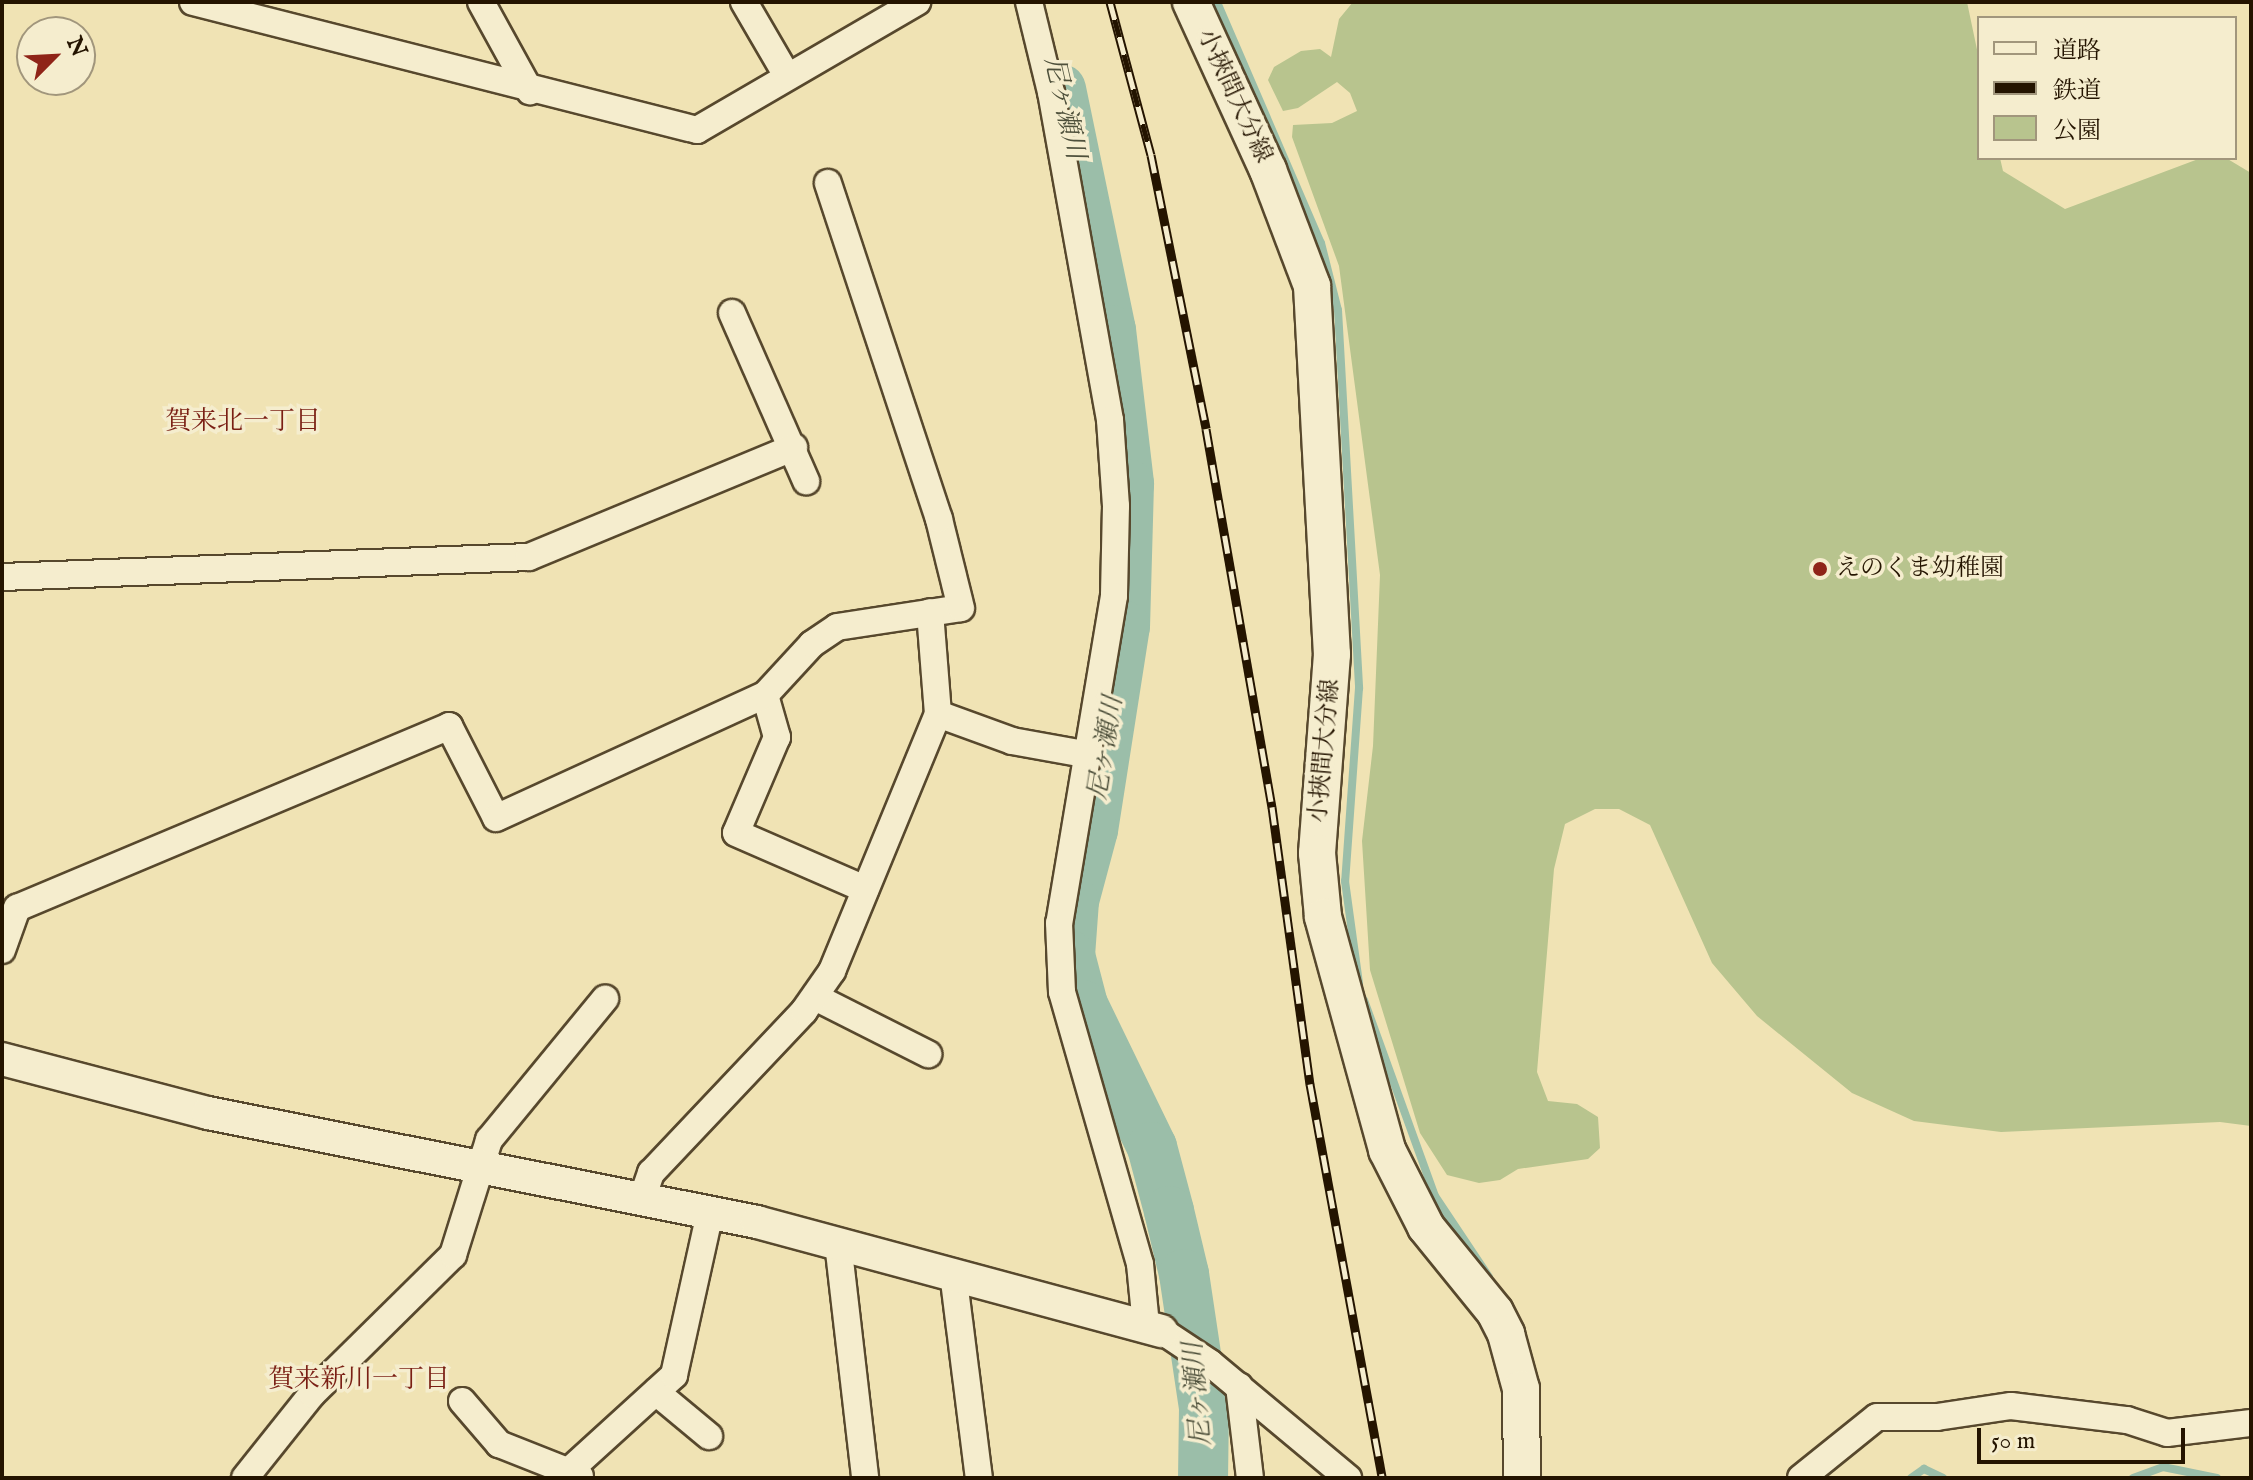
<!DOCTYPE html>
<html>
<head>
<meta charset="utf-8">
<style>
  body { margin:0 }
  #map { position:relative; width:2253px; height:1480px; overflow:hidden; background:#f0e3b4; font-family:"IM FELL English","Noto Serif JP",serif }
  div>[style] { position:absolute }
  .green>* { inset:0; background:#b8c48e }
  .stream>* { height:8px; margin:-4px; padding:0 4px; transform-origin:4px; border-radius:4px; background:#9bbea9 }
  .river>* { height:50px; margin:-25px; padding:0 25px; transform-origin:25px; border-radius:25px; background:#9bbea9 }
  .roads { filter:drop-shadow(2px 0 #57482d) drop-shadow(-2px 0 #57482d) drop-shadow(0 2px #57482d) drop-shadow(0 -2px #57482d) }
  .minor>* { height:26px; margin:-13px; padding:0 13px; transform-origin:13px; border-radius:13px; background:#f5edce }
  .tertiary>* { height:32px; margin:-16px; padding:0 16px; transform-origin:16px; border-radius:16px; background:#f5edce }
  .secondary>* { height:36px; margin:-18px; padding:0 18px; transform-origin:18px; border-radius:18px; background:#f5edce }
  .rail>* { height:9px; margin-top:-4.5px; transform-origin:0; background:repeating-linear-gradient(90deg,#f5edce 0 18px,#241400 0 36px); box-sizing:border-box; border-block:2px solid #241400 }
  .dots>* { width:22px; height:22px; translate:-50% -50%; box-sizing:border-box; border:4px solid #f5edce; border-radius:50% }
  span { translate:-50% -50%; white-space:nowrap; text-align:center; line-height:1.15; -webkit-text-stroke:7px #f5edce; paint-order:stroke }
  .street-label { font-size:24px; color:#241400 }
  .poi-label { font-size:24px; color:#241400 }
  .left { translate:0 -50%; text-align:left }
  .water-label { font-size:26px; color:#4e503b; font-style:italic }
  .neighbourhood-label { font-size:26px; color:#7a1f14 }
  .frame { position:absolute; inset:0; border:4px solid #241400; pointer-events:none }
  .legend { position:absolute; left:1977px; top:16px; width:260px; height:144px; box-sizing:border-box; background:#f5edce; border:2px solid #a1967c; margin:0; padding:10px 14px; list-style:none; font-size:24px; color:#241400 }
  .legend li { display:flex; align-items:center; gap:16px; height:40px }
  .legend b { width:40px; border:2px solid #a1967c }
  .north { position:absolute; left:16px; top:16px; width:80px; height:80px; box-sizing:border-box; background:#f5edce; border:2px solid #a1967c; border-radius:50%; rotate:66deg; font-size:22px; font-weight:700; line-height:32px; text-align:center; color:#241400 }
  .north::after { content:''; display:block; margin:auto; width:28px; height:36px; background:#8f2418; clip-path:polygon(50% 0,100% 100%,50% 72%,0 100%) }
  .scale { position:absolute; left:1977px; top:1428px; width:208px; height:36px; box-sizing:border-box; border:4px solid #241400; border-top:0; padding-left:10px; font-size:24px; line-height:28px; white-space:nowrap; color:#241400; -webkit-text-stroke:6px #f5edce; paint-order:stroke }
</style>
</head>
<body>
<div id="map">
  <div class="green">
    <div style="clip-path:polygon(1353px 2px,1967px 2px,1979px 59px,1979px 158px,2000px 158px,2003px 171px,2065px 209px,2201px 158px,2226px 158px,2251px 173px,2251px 1126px,2220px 1122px,2001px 1132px,1914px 1121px,1852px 1093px,1757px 1016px,1712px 963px,1650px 825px,1619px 809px,1595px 809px,1565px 824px,1554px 869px,1537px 1072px,1548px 1101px,1577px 1104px,1598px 1117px,1600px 1148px,1588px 1159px,1518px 1169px,1500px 1180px,1479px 1183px,1447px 1175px,1420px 1133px,1370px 970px,1362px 841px,1373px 746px,1380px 575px,1339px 266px,1292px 137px,1293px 125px,1332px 123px,1357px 111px,1350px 93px,1337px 82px,1298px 108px,1283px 111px,1268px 80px,1274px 67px,1301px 51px,1320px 49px,1331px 57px,1339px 19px)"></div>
  </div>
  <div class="stream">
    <div style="left:1217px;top:2px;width:262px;rotate:66.7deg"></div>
    <div style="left:1321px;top:243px;width:69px;rotate:75.8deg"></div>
    <div style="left:1338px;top:310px;width:379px;rotate:86.8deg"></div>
    <div style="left:1359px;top:688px;width:194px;rotate:94.1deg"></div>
    <div style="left:1345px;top:881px;width:103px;rotate:82.2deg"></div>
    <div style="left:1364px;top:1000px;width:208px;rotate:70.1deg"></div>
    <div style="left:1435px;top:1196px;width:97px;rotate:56.3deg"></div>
    <div style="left:1911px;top:1478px;width:16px;rotate:-35deg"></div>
    <div style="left:1924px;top:1469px;width:21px;rotate:25deg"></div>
    <div style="left:2133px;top:1478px;width:32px;rotate:-20deg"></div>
    <div style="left:2163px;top:1467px;width:55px;rotate:11.5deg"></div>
  </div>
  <div class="river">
    <div style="left:1061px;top:89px;width:246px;rotate:78.3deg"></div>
    <div style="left:1111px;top:330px;width:155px;rotate:83.3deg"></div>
    <div style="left:1129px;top:484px;width:142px;rotate:91.6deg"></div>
    <div style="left:1125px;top:626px;width:206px;rotate:98.9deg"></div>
    <div style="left:1093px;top:830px;width:73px;rotate:105deg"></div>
    <div style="left:1074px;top:901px;width:54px;rotate:94.2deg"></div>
    <div style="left:1070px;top:955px;width:52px;rotate:75.4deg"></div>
    <div style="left:1083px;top:1005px;width:158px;rotate:64.1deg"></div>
    <div style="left:1152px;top:1147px;width:66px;rotate:75.1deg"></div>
    <div style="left:1169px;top:1211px;width:65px;rotate:76.6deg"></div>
    <div style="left:1184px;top:1274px;width:135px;rotate:81.5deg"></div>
    <div style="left:1204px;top:1408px;width:70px;rotate:90.8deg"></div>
  </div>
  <div class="roads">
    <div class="minor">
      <div style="left:193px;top:2px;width:520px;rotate:14.25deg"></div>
      <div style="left:697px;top:130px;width:255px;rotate:-30.2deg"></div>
      <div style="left:481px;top:2px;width:102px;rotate:61.2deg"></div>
      <div style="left:744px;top:2px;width:86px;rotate:59.8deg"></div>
      <div style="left:1029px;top:2px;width:93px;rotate:76.3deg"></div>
      <div style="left:1051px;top:92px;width:333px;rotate:79.8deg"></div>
      <div style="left:1110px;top:420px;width:86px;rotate:86deg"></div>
      <div style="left:1116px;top:506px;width:90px;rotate:91.3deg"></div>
      <div style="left:1114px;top:596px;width:332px;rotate:99.5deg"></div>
      <div style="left:1059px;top:923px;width:69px;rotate:87.5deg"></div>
      <div style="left:1062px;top:992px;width:283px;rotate:74deg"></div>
      <div style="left:1140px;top:1264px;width:61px;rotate:84.4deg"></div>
      <div style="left:732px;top:313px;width:184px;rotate:66.2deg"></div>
      <div style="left:2px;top:577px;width:527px;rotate:-2.17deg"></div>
      <div style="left:529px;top:557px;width:287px;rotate:-22.5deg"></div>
      <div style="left:765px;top:695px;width:44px;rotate:74.1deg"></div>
      <div style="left:777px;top:737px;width:104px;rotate:113.1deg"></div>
      <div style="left:736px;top:833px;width:141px;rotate:23.5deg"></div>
      <div style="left:938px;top:714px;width:79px;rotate:20deg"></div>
      <div style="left:1012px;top:741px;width:79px;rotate:10.2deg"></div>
      <div style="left:2px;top:950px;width:45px;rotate:-70.3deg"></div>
      <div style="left:17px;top:908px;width:469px;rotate:-22.8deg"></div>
      <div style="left:449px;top:726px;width:103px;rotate:62.9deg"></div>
      <div style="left:496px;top:818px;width:296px;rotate:-24.6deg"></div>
      <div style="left:765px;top:695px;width:69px;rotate:-47.3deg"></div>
      <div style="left:812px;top:644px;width:30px;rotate:-34deg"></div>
      <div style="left:837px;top:627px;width:125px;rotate:-8.7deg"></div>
      <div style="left:961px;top:608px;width:92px;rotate:-103.9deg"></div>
      <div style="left:939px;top:519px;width:354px;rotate:-108.3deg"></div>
      <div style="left:815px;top:997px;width:127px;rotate:26.8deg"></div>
      <div style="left:642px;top:1199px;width:28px;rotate:-71deg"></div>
      <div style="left:651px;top:1173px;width:223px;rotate:-46.6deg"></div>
      <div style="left:804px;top:1011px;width:49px;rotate:-55deg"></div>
      <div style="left:832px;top:971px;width:278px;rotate:-67.6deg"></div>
      <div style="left:938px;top:714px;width:102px;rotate:-94.5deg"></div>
      <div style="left:838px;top:1243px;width:237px;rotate:83.4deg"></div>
      <div style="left:953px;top:1273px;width:207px;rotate:82.8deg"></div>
      <div style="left:1162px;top:1331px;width:58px;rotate:33.7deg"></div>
      <div style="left:1210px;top:1363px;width:180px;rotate:39.8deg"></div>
      <div style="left:1239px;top:1386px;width:93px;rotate:83.2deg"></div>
      <div style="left:656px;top:1392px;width:69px;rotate:39.7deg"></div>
      <div style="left:462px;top:1401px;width:57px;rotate:49.3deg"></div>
      <div style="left:499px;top:1444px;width:87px;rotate:21.6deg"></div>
      <div style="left:245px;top:1478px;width:107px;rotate:-51.4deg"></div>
      <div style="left:312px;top:1394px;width:198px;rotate:-44.6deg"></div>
      <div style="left:453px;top:1255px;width:121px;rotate:-72.6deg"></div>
      <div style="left:489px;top:1140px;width:183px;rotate:-50.6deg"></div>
      <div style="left:561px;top:1478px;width:153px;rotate:-42.3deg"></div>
      <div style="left:674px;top:1375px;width:167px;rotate:-77.5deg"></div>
      <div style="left:1801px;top:1478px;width:97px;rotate:-38.8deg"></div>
      <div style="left:1877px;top:1417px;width:60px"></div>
      <div style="left:1937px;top:1417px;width:75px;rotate:-8.5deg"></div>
      <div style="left:2011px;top:1406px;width:117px;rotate:6.9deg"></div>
      <div style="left:2127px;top:1420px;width:42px;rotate:18deg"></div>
      <div style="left:2167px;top:1433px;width:85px;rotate:-6.8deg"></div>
    </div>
    <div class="tertiary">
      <div style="left:2px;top:1059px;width:213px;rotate:14.7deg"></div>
      <div style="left:208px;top:1113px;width:560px;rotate:11.23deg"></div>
      <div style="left:757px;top:1222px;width:419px;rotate:15.1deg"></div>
    </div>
    <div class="secondary">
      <div style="left:1191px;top:2px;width:185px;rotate:65.4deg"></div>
      <div style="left:1268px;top:170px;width:124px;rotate:69.2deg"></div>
      <div style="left:1312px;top:286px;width:369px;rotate:86.9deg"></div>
      <div style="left:1332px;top:654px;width:200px;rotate:94.3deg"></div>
      <div style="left:1317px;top:853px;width:64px;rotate:84.6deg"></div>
      <div style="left:1323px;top:917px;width:242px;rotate:74.6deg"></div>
      <div style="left:1387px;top:1150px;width:86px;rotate:63.1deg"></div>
      <div style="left:1426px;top:1227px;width:109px;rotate:50.9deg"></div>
      <div style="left:1495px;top:1312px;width:25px;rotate:63deg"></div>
      <div style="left:1506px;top:1334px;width:57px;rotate:74.7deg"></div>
      <div style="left:1521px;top:1389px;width:89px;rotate:89.4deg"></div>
    </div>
  </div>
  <div class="rail">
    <div style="left:1110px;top:2px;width:158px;rotate:75deg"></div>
    <div style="left:1151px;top:155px;width:279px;rotate:78.6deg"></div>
    <div style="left:1206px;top:429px;width:384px;rotate:80.1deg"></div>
    <div style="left:1272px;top:807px;width:280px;rotate:82.2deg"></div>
    <div style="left:1310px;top:1084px;width:401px;rotate:79.6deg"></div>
  </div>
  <div class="dots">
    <div style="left:1820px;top:569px;background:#8f2418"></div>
  </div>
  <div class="street-label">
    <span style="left:1234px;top:96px;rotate:65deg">小挾間大分線</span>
    <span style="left:1325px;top:751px;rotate:-85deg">小挾間大分線</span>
  </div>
  <div class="poi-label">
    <span class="left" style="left:1836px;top:569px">えのくま幼稚園</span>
  </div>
  <div class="water-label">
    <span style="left:1064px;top:108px;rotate:77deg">尼ヶ瀬川</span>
    <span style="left:1106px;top:748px;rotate:-81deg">尼ヶ瀬川</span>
    <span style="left:1198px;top:1394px;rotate:-95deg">尼ヶ瀬川</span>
  </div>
  <div class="neighbourhood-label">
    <span style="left:243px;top:422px">賀来北一丁目</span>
    <span style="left:359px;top:1380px">賀来新川一丁目</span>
  </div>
  <div class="frame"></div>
  <ul class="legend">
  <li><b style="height:10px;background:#f5edce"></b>道路</li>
  <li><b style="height:10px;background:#241400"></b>鉄道</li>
  <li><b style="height:22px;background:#b8c48e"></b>公園</li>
  </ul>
  <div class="north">N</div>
  <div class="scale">50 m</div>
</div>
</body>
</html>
